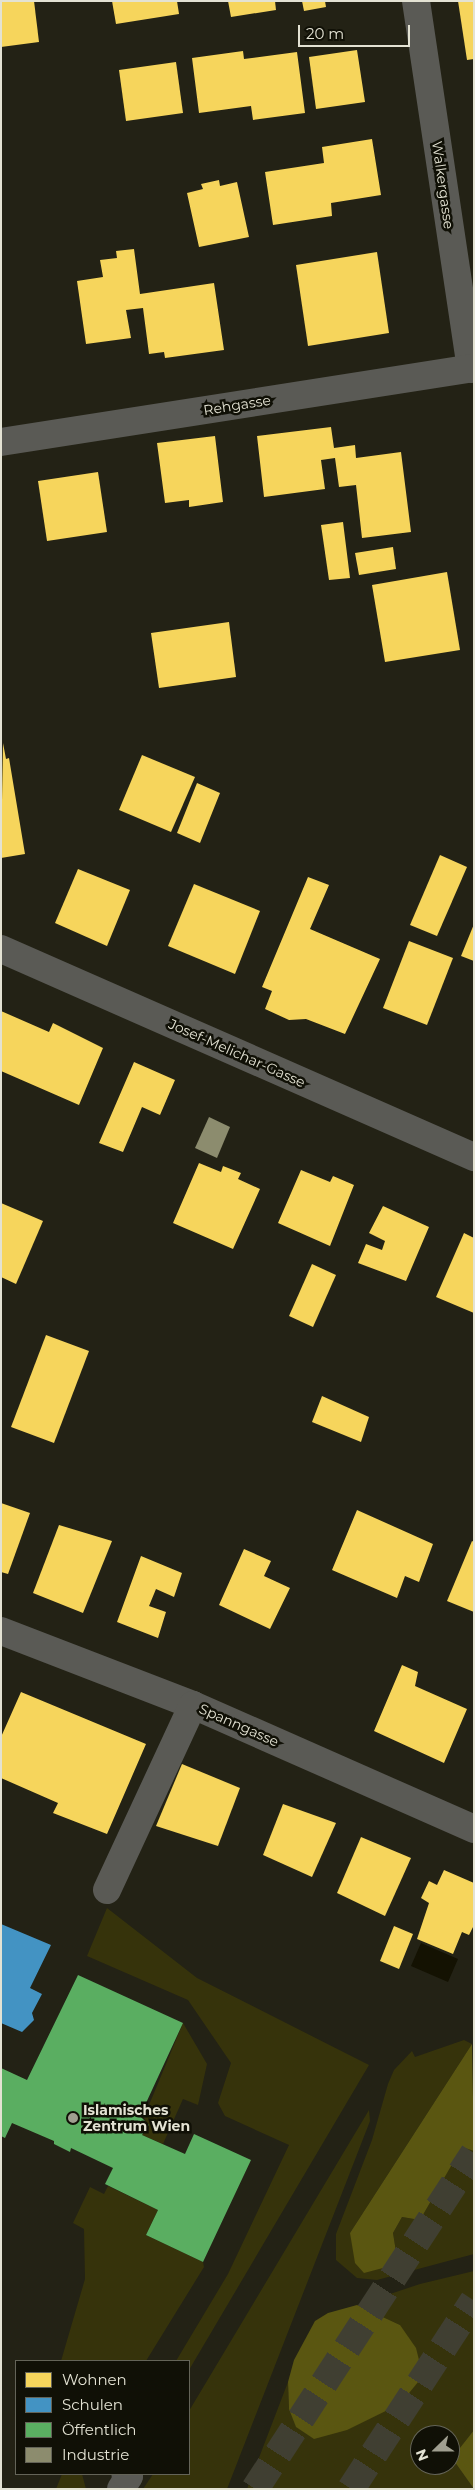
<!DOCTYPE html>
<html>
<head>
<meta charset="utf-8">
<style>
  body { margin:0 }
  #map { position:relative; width:475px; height:2490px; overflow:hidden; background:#232215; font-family:Montserrat,sans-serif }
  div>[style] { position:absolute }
  .green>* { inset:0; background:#36330b }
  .forest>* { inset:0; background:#5a5611 }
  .water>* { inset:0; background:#141202 }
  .homes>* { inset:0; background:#f6d55c }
  .schools>* { inset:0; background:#4393c3 }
  .public>* { inset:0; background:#5aae61 }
  .industry>* { inset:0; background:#8c8c6e }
  .highway-tunnel>* { height:28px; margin-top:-14px; transform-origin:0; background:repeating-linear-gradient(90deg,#403f32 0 28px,transparent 0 42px) }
  .minor>* { height:28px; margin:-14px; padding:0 14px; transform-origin:14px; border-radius:14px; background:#5a5a55 }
  .dots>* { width:14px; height:14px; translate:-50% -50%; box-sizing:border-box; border:2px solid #101006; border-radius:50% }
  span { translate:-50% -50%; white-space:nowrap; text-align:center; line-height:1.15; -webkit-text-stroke:5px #101006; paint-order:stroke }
  .street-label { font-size:14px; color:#e3e2d3 }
  .poi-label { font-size:14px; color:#e3e2d3; font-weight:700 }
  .left { translate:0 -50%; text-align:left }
  .frame { position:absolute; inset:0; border:2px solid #e3e2d3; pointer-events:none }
  .legend { position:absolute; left:15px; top:2360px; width:175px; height:115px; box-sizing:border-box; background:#101006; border:1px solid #646458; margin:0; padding:6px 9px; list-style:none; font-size:15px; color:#e3e2d3 }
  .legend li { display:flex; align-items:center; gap:10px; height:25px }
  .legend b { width:25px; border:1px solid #646458 }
  .north { position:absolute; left:410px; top:2425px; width:50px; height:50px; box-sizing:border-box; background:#101006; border:1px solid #646458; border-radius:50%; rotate:248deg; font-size:14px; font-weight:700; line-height:20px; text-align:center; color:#e3e2d3 }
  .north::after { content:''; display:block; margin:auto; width:18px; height:22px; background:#a09f90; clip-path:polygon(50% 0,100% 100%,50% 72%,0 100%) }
  .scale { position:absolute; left:298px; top:25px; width:112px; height:22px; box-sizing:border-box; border:2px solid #e3e2d3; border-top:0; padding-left:6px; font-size:15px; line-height:18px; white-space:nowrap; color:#e3e2d3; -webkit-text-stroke:4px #101006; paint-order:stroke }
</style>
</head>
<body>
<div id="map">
  <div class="green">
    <div style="clip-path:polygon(107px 1908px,197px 1978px,369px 2065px,189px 2370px,189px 2361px,176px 2361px,228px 2274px,289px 2145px,225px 2116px,218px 2103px,231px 2063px,188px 2000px,87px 1956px)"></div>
    <div style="clip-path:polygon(183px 2023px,207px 2064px,198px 2105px,183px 2099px,163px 2144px,142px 2135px,149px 2128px,144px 2117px)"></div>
    <div style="clip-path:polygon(464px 2040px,472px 2044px,350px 2233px,398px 2264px,393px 2233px,402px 2217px,420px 2220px,462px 2146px,474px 2151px,474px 2254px,377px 2280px,357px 2278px,336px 2260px,336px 2234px,372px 2140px,388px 2084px,394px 2070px,412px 2051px,415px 2057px)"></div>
    <div style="clip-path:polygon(369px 2110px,370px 2121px,227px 2489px,143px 2489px,153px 2474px,189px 2474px,189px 2411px)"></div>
    <div style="clip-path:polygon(108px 2186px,158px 2210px,146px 2235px,203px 2262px,204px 2267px,146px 2361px,61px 2361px,85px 2279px,84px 2229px,73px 2223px,90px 2187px,104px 2194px)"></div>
    <div style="clip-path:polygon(evenodd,474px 2271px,474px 2430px,452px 2458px,474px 2489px,247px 2489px,288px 2382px,289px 2409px,400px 2325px,357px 2305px,420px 2284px,474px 2271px,420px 2435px,450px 2435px,450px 2465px,420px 2465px,420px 2435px)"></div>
    <div style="clip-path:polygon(62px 2474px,82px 2474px,86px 2489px,56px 2489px)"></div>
  </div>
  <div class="forest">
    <div style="clip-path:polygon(472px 2044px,474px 2151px,462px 2147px,420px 2220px,402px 2217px,393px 2233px,398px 2264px,364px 2273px,355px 2263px,350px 2233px)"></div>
    <div style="clip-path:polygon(357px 2305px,400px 2325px,416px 2348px,423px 2376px,400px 2404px,347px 2430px,314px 2439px,296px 2427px,289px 2409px,288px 2382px,294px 2360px,315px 2321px,328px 2313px)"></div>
    <div style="clip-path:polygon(474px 2430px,474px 2489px,452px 2458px)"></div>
  </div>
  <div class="water">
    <div style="clip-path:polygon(421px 1943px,458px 1959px,448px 1982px,411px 1966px)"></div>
  </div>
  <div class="homes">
    <div style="clip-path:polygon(1px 1px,34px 1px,39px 42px,1px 47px)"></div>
    <div style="clip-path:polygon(112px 1px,177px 1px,179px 14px,116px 24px)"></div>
    <div style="clip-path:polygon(228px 1px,275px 1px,276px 10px,231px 17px)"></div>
    <div style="clip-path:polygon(302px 1px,325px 1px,326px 7px,304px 11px)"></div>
    <div style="clip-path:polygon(458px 1px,474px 1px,474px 59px,467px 60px)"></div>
    <div style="clip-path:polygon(357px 50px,365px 102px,316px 109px,309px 57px)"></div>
    <div style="clip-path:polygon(243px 51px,244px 59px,297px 52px,305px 113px,253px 120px,251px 106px,199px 113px,192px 58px)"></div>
    <div style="clip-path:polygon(176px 62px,183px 113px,126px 121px,119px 70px)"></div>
    <div style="clip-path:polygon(372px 139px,381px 195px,331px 203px,332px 216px,273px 225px,265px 172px,324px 163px,322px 147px)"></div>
    <div style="clip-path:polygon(219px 180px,220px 186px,237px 182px,249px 237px,199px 247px,187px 193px,203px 189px,201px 184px)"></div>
    <div style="clip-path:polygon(134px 249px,140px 294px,214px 283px,224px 350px,165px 358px,164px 352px,149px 354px,143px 308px,126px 310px,131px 338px,86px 344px,77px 281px,103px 277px,100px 260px,117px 258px,116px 251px)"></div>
    <div style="clip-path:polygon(377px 252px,389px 333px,308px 346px,296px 265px)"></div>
    <div style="clip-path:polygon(331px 427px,334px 448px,355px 445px,356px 458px,401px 452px,411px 532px,362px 538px,356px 485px,339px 487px,335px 458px,321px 460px,325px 489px,264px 497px,257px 436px)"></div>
    <div style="clip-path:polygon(215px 436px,223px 502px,189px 507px,189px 500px,165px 503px,157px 443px)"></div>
    <div style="clip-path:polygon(98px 472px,107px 532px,47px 541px,38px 481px)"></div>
    <div style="clip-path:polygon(343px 522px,350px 578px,329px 580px,321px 525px)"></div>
    <div style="clip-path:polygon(393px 547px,396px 569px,359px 575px,355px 553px)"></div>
    <div style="clip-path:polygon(447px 572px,460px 650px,385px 662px,372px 585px)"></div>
    <div style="clip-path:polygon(229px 622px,236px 677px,159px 688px,151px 633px)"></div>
    <div style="clip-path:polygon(3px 743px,6px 759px,9px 758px,25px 854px,1px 858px)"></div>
    <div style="clip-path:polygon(142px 755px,195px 777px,171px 832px,119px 810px)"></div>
    <div style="clip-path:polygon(197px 783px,220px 793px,200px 843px,177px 833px)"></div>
    <div style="clip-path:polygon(440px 855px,467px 867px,437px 936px,410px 925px)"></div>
    <div style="clip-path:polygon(78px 869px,130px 890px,107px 946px,55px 923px)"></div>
    <div style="clip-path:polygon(308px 877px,329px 885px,310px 929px,380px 959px,345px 1034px,306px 1019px,289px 1020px,265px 1009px,272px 991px,262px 987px)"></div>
    <div style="clip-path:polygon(194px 884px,260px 911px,235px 974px,168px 946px)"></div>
    <div style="clip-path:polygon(474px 924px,474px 961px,461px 956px)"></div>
    <div style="clip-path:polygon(409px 941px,453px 958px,427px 1025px,383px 1008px)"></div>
    <div style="clip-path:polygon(1px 1011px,49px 1032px,53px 1023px,103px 1048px,79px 1105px,1px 1071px)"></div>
    <div style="clip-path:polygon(134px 1062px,175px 1080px,160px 1115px,142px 1107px,123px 1152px,99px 1143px)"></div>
    <div style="clip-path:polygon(199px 1163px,221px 1172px,223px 1166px,241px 1173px,238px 1179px,260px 1189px,233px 1249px,173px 1223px)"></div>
    <div style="clip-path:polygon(301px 1170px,330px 1182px,333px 1176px,354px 1185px,330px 1246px,278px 1223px)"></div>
    <div style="clip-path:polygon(1px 1203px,43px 1221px,16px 1284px,1px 1277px)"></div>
    <div style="clip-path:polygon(383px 1206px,429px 1227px,406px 1281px,358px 1263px,366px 1244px,382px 1250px,385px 1241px,369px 1233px)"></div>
    <div style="clip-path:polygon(464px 1233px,474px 1238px,474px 1313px,436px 1297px)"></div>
    <div style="clip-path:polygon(312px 1264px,336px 1275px,313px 1327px,289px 1316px)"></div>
    <div style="clip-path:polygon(46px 1335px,89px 1351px,54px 1443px,11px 1427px)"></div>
    <div style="clip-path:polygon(322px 1396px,369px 1417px,361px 1442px,312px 1422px)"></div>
    <div style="clip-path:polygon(1px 1503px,30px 1513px,8px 1574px,1px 1572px)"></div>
    <div style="clip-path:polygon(357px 1510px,433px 1544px,419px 1582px,405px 1576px,397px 1598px,332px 1570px)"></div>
    <div style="clip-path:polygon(59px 1525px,112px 1541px,83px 1613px,33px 1593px)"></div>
    <div style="clip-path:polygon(472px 1541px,474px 1542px,474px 1612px,447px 1601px)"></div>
    <div style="clip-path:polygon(244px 1549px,271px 1561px,264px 1576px,290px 1588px,270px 1629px,219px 1605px)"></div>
    <div style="clip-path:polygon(141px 1556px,182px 1573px,174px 1597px,156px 1589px,149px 1606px,166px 1612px,158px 1638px,117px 1622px)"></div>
    <div style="clip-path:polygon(402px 1665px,418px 1672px,415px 1686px,467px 1709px,444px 1763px,374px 1731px)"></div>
    <div style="clip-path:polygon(21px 1692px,146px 1744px,107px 1834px,53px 1813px,58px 1803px,1px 1778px,1px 1737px)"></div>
    <div style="clip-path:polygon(182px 1764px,240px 1788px,218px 1846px,156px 1826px)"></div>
    <div style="clip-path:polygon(283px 1804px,336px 1823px,312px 1877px,263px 1855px)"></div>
    <div style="clip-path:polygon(361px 1837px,411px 1858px,385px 1916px,337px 1893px)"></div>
    <div style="clip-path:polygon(444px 1870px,474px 1883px,474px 1925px,469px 1935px,462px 1932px,453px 1954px,417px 1939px,429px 1903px,421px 1898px,429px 1881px,437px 1885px)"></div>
    <div style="clip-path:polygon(394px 1926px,413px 1934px,399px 1969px,380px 1961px)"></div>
  </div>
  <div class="schools">
    <div style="clip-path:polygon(1px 1924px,51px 1945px,30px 1988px,42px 1994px,32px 2013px,34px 2020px,22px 2032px,1px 2023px)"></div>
  </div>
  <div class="public">
    <div style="clip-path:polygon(78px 1975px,183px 2023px,140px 2116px,149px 2125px,142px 2135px,185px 2154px,194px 2134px,251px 2160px,203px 2262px,146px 2235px,158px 2210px,105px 2184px,113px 2168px,71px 2148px,70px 2152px,54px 2144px,54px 2141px,12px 2123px,5px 2138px,1px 2136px,1px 2068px,27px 2080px)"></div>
  </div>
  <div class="industry">
    <div style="clip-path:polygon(209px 1117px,230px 1127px,217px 1158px,195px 1148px)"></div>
  </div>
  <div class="highway-tunnel">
    <div style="left:255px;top:2489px;width:401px;rotate:-56.9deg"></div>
    <div style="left:351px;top:2489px;width:225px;rotate:-56.9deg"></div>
  </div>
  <div class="minor">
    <div style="left:416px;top:1px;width:372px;rotate:81.5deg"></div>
    <div style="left:1px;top:442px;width:479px;rotate:-8.9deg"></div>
    <div style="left:1px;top:949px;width:517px;rotate:23.74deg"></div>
    <div style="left:1px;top:1631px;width:206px;rotate:21.1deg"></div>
    <div style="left:193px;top:1705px;width:307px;rotate:23.8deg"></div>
    <div style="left:107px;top:1890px;width:204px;rotate:-65.1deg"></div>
    <div style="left:121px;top:2489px;width:15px;rotate:-58deg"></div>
    <div style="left:129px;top:2476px;width:4px;rotate:-153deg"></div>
  </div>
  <div class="dots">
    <div style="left:73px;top:2118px;background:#a09f90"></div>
  </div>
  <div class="street-label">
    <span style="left:443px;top:185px;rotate:82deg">Walkergasse</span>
    <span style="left:237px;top:405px;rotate:-9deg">Rehgasse</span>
    <span style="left:237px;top:1053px;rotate:24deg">Josef-Melichar-Gasse</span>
    <span style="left:239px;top:1725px;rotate:24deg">Spanngasse</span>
  </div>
  <div class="poi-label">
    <span class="left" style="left:83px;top:2118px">Islamisches<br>Zentrum Wien</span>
  </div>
  <div class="frame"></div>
  <ul class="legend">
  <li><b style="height:14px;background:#f6d55c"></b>Wohnen</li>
  <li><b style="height:14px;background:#4393c3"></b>Schulen</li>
  <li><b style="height:14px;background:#5aae61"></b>Öffentlich</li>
  <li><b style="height:14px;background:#8c8c6e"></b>Industrie</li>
  </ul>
  <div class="north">N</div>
  <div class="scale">20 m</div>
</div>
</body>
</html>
